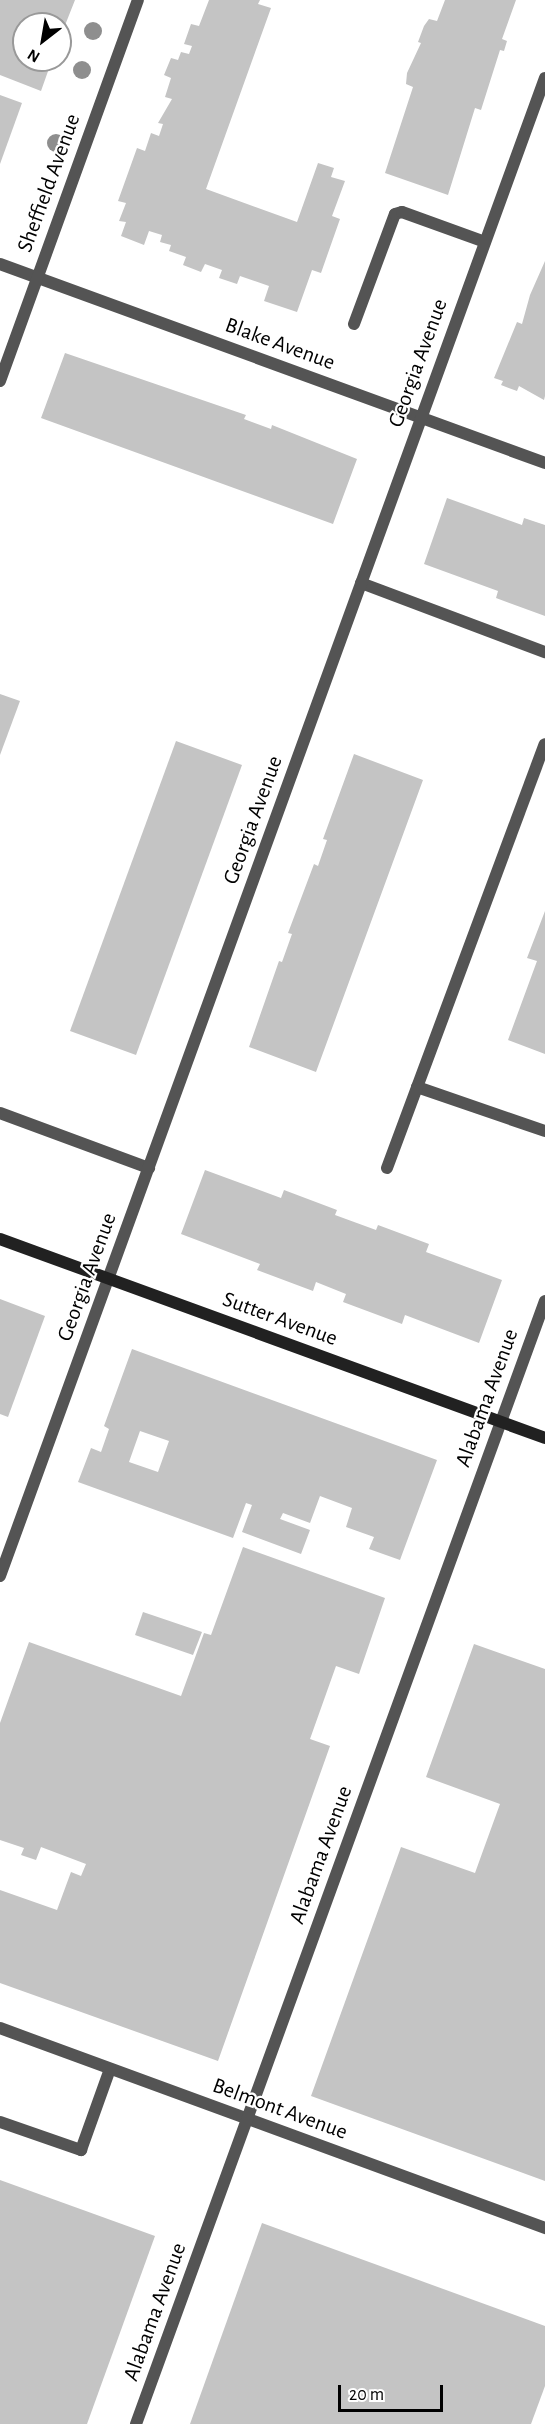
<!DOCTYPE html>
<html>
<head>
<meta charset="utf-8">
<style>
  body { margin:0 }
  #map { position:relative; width:545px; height:2424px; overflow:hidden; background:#fff; font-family:"Alegreya Sans",sans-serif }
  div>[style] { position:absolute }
  .building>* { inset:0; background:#c4c4c4 }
  .lane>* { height:12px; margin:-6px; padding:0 6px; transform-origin:6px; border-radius:6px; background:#545454 }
  .street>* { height:12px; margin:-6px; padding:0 6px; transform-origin:6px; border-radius:6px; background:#545454 }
  .secondary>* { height:12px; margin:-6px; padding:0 6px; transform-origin:6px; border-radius:6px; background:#212121 }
  .trees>* { width:18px; height:18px; margin:-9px; border-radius:50%; background:#8e8e8e }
  span { translate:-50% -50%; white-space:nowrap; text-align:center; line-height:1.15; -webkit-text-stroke:4.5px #fff; paint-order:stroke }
  .street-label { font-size:22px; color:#000 }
  .north { position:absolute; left:12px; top:12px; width:60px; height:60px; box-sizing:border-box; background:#fff; border:2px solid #999; border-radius:50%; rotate:211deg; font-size:16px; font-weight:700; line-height:24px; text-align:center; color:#000 }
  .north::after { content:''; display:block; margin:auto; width:21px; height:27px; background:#000; clip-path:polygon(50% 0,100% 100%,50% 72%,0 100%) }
  .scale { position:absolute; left:338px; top:2385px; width:105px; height:27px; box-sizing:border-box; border:3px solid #000; border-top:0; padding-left:8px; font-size:18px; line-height:21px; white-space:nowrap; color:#000; -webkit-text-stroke:4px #fff; paint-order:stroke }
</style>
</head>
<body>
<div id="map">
  <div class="building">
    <div style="clip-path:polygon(0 0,75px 0,60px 38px,60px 24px,24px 24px,24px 60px,52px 60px,41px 91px,0 75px)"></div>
    <div style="clip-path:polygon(209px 0,260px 0,258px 4px,271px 8px,206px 189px,297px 222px,318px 163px,334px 168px,331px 177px,345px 181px,332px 216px,340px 219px,321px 273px,312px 270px,297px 312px,264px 301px,269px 286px,240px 276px,237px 284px,219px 278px,222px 270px,205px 264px,201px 272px,183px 265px,186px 257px,169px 251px,171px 245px,160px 242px,162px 235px,149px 231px,144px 245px,121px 236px,126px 222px,119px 221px,126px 203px,118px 201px,137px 148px,145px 151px,151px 133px,159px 136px,163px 124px,158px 123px,172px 99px,165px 97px,171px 78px,164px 75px,171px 58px,178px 60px,181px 52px,189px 54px,192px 46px,184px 44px,191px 24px,199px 26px)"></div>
    <div style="clip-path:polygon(445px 0,516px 0,502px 39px,507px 41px,504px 51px,500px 50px,481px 110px,475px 108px,448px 195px,385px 173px,413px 87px,406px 84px,407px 73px,421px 43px,418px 42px,424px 26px,429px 19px,437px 21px)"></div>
    <div style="clip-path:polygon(0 95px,22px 103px,0 164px)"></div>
    <div style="clip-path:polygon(545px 261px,545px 396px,544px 400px,519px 386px,517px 391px,501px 385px,503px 381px,494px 378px,517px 322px,522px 324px,530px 295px)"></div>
    <div style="clip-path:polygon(65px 353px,246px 415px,244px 419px,271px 429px,272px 425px,357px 459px,333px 524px,41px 418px)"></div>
    <div style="clip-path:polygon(447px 498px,522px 525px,524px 518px,545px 525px,545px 616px,496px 598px,498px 591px,424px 564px)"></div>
    <div style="clip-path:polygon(0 694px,20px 701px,0 755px)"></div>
    <div style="clip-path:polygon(176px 741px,242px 765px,136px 1055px,70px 1031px)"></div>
    <div style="clip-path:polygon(354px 754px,423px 780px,316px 1072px,249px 1047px,279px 961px,282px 962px,292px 934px,288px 933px,314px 864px,318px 866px,327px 840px,323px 839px)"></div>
    <div style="clip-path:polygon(545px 911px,545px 1054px,508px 1040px,537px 961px,527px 958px)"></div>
    <div style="clip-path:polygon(205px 1170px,281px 1198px,284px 1190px,337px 1210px,335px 1215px,376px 1230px,378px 1225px,429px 1244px,426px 1252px,502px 1280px,479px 1343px,405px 1315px,402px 1324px,343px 1302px,346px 1294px,316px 1282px,313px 1291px,257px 1270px,260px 1264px,181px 1234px)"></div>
    <div style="clip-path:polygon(0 1299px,45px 1316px,8px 1417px,0 1414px)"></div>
    <div style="clip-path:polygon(evenodd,132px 1349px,437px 1460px,400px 1560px,369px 1549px,374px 1537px,346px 1527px,352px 1508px,320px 1496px,310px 1523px,283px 1513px,280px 1519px,310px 1530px,301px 1554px,242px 1532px,252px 1505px,246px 1503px,233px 1538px,78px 1482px,91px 1448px,101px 1452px,109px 1429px,104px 1426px,132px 1349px,140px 1431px,169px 1441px,158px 1472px,129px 1462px,140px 1431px)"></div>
    <div style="clip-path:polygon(243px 1547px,385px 1598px,359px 1674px,336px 1666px,310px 1739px,330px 1746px,218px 2061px,0 1983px,0 1890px,57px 1910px,71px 1872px,81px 1876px,86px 1864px,41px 1847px,36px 1860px,21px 1855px,24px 1848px,0 1840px,0 1723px,29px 1642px,181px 1696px,204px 1633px,211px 1635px)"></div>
    <div style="clip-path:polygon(143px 1612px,202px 1632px,193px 1655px,135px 1635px)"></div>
    <div style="clip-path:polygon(474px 1644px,545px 1669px,545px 2181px,311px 2096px,401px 1847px,475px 1873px,484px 1848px,500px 1804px,426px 1777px)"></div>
    <div style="clip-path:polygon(0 2180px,155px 2236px,87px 2424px,0 2424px)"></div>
    <div style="clip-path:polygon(262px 2223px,545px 2326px,545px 2386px,531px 2424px,190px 2424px)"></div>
  </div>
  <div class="lane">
    <div style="left:354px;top:324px;width:117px;rotate:-69.6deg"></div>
    <div style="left:395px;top:214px;width:7px;rotate:-16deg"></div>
    <div style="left:402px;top:212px;width:88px;rotate:19.9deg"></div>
    <div style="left:361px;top:583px;width:197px;rotate:20.6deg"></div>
    <div style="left:417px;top:1087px;width:135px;rotate:19deg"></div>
    <div style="left:0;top:1113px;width:159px;rotate:20.3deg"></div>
    <div style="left:387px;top:1168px;width:452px;rotate:-69.6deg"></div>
    <div style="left:0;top:2122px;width:86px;rotate:19.1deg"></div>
    <div style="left:81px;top:2150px;width:86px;rotate:-70.3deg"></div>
  </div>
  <div class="street">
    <div style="left:0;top:264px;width:580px;rotate:20.06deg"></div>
    <div style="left:0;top:381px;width:405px;rotate:-70.1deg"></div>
    <div style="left:0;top:1576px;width:1594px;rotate:-70.01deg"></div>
    <div style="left:0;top:2028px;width:581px;rotate:20.15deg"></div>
    <div style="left:136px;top:2424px;width:1195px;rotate:-69.99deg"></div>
  </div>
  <div class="secondary">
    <div style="left:0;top:1239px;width:580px;rotate:20.06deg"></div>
  </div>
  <div class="trees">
    <div style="left:93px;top:31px"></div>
    <div style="left:82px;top:70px"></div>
    <div style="left:56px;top:143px"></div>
  </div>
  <div class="street-label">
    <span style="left:49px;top:183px;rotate:-70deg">Sheffield Avenue</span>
    <span style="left:280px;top:344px;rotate:20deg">Blake Avenue</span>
    <span style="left:418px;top:363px;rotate:-70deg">Georgia Avenue</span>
    <span style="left:253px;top:820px;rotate:-70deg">Georgia Avenue</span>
    <span style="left:87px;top:1277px;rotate:-70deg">Georgia Avenue</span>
    <span style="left:280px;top:1319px;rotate:20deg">Sutter Avenue</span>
    <span style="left:487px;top:1398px;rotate:-70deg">Alabama Avenue</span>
    <span style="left:321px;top:1855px;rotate:-70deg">Alabama Avenue</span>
    <span style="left:280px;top:2109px;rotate:20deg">Belmont Avenue</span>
    <span style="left:155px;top:2312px;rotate:-70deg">Alabama Avenue</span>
  </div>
  <div class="north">N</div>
  <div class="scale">20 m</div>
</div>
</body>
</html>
